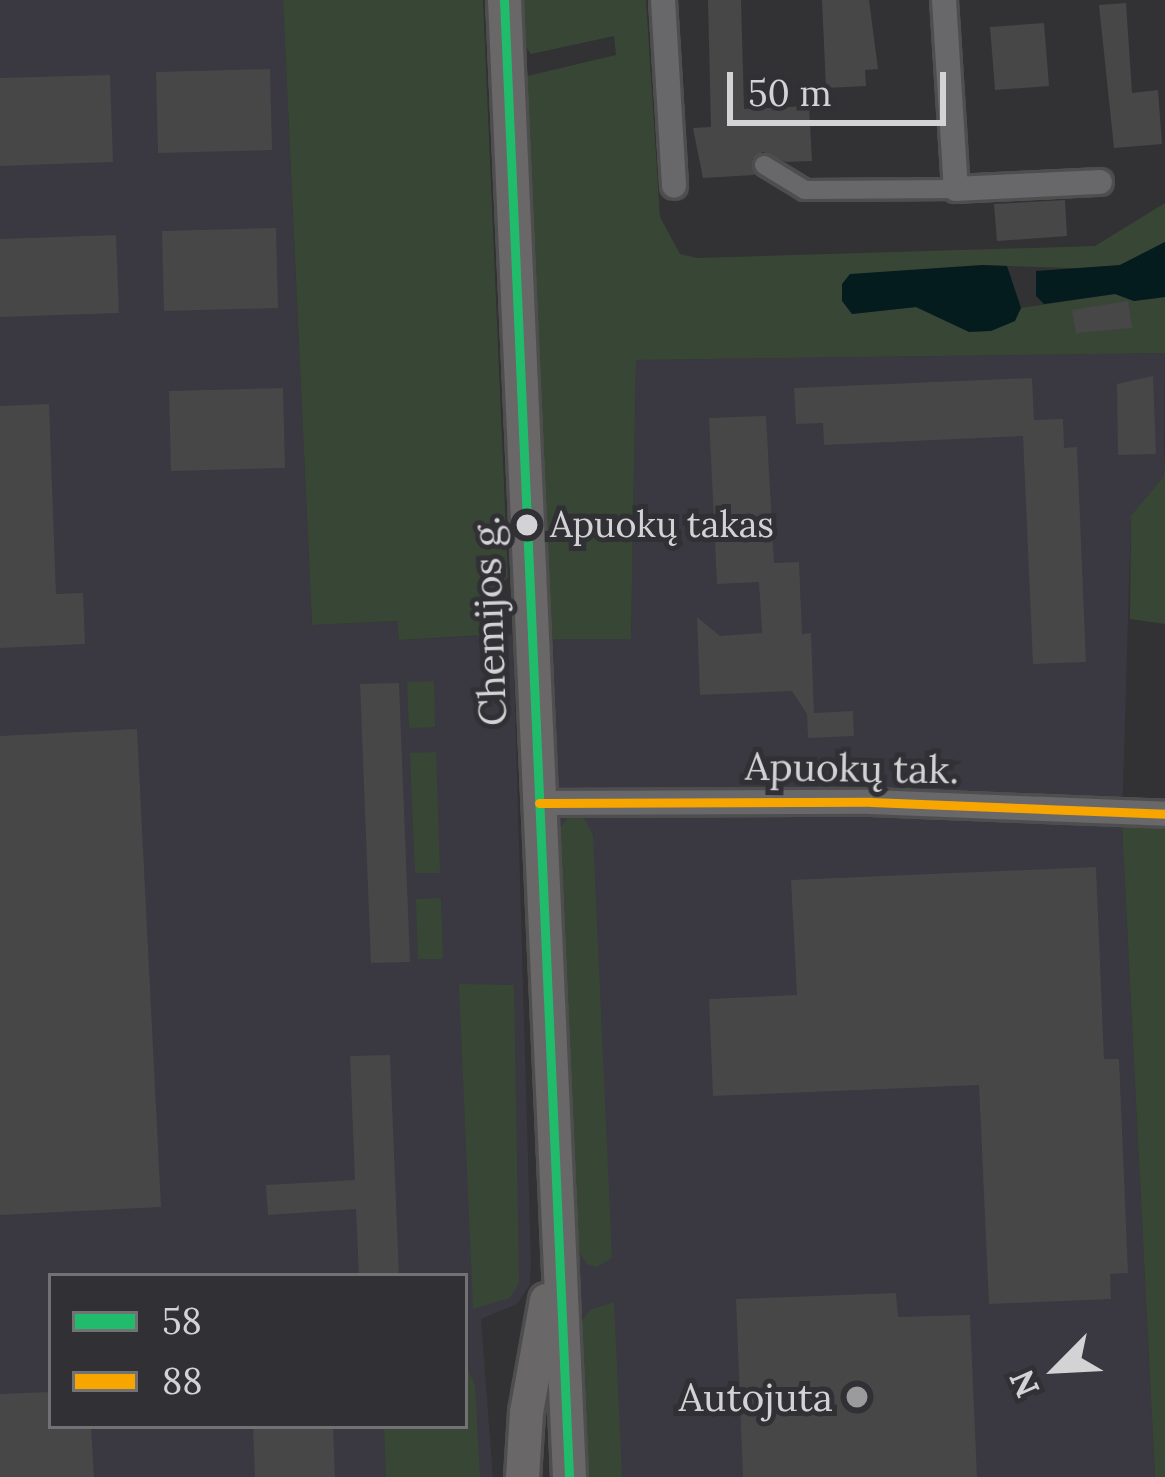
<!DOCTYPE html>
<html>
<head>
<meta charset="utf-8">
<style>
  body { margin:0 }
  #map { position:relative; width:1165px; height:1477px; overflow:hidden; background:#323133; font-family:Lora,serif }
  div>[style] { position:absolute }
  .built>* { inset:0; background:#3a3840 }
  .green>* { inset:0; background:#384735 }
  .water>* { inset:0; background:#041c1e }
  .building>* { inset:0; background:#474748 }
  .roads { filter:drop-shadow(3px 0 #4e4e4f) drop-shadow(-3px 0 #4e4e4f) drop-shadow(0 3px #4e4e4f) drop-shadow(0 -3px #4e4e4f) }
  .pedestrian>* { height:18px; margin:-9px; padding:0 9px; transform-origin:9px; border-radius:9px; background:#686769 }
  .minor>* { height:24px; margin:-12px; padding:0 12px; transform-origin:12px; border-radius:12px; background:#686769 }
  .secondary>* { height:33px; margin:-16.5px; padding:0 16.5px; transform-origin:16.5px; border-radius:16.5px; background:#696767 }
  .bus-1>* { height:9px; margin:-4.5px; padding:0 4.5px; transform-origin:4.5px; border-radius:4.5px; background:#20bc6c }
  .bus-2>* { height:9px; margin:-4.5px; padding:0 4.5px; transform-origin:4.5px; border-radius:4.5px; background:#f7a600 }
  .dots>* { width:33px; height:33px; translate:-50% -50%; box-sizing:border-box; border:6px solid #313034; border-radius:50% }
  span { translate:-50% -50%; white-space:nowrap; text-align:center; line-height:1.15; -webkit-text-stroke:10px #313034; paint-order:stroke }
  .bus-label { font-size:36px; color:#d3d2d5 }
  .left { translate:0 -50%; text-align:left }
  .street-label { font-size:39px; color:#d3d2d5 }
  .poi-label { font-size:39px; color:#d3d2d5 }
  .right { translate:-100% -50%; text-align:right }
  .legend { position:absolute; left:48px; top:1273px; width:420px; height:156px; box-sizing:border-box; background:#313034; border:3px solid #727174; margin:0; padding:15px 21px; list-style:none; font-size:36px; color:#d3d2d5 }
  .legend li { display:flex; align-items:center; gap:24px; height:60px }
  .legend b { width:60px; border:3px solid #727174 }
  .north { position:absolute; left:997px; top:1309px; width:120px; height:120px; -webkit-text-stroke:9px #313034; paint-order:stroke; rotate:246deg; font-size:33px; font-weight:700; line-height:48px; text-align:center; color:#d3d2d5 }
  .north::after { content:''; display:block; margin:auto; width:42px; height:54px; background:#d3d2d5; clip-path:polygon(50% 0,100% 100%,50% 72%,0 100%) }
  .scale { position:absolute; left:727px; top:72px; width:219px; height:54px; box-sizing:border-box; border:6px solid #d3d2d5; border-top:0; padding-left:15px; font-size:36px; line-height:42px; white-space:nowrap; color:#d3d2d5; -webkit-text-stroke:9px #313034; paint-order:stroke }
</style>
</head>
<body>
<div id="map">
  <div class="built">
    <div style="clip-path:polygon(evenodd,0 0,283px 0,312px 625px,397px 621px,399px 640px,513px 634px,531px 1262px,530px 1285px,517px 1304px,481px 1319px,493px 1477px,0 1477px,0 0,51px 1276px,465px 1276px,465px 1426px,51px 1426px,51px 1276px)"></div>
    <div style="clip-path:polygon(1165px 353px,1164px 476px,1131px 517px,1122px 826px,1155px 1477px,588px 1477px,550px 639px,631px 638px,636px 360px)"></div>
  </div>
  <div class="green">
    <div style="clip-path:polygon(283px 0,483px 0,508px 577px,494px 596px,488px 635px,399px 640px,397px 621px,312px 625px)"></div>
    <div style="clip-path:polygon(521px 0,646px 0,660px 217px,680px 254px,697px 258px,1095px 246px,1165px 203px,1165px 242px,1120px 265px,1099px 269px,982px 265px,852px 314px,916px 307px,951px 323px,1015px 320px,1021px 308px,1115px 294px,1134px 301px,1165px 297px,1165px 353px,636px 360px,631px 639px,550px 639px,523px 77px,616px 55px,614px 36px,531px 54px,523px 43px)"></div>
    <div style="clip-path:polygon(1165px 449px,1165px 624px,1130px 619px,1131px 516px,1164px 476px)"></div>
    <div style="clip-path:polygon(434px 681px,435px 727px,409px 728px,407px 682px)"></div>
    <div style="clip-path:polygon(436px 752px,440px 873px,415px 873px,410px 753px)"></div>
    <div style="clip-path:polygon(572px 811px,581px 813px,593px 835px,612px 1258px,597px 1267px,587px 1264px,577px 1249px,558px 832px)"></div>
    <div style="clip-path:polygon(1122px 826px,1165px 829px,1165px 1477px,1155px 1477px)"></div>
    <div style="clip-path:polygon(441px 898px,443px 959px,418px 959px,416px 899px)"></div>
    <div style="clip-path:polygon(459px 984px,514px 985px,519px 1283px,510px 1298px,473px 1309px)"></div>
    <div style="clip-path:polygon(614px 1302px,622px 1477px,588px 1477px,580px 1323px,590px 1310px)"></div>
    <div style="clip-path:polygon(465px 1364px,475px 1385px,480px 1477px,386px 1477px,384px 1426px,465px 1426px)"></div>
  </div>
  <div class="water">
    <div style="clip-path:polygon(1165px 242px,1165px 297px,1134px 301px,1115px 294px,1044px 304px,1036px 296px,1036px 271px,1120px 265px)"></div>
    <div style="clip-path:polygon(982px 265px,1007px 266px,1021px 308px,1015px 321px,991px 331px,969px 332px,916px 307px,852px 314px,842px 301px,842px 284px,850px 274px)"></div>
  </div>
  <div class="building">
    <div style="clip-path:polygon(708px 0,741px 0,744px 109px,809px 106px,812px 161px,786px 162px,763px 152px,752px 159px,754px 175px,703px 178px,693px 128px,711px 127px)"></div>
    <div style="clip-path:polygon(822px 0,869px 0,878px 69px,865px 70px,866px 86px,826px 88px)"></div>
    <div style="clip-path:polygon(1126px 3px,1132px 93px,1158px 90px,1162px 144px,1114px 148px,1099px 5px)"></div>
    <div style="clip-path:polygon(1044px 23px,1049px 86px,995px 90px,990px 27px)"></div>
    <div style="clip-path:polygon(270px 69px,272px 150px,158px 153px,156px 72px)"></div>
    <div style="clip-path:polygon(110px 75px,113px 162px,0 166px,0 78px)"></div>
    <div style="clip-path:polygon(1065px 200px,1067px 236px,997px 241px,994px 204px)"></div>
    <div style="clip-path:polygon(276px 228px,278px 308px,164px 311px,162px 231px)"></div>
    <div style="clip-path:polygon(116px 235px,119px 313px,0 317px,0 239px)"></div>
    <div style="clip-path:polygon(1128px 301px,1132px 328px,1076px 333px,1072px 310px)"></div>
    <div style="clip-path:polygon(1153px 376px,1156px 454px,1118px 455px,1117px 384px)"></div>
    <div style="clip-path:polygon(1032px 378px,1034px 420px,1063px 419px,1064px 448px,1077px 447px,1086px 662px,1033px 664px,1023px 436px,824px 445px,823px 423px,796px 424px,794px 388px)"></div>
    <div style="clip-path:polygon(283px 388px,285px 468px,171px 471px,169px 391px)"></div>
    <div style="clip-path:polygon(49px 404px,56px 594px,83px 593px,85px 644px,0 648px,0 406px)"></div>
    <div style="clip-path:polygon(766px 416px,774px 563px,799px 562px,802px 634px,811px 633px,814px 713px,853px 711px,854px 736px,808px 738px,807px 714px,792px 691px,700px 695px,697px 617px,720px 636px,762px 633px,759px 582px,717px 584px,709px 418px)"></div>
    <div style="clip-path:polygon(399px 683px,410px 962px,371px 963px,360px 684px)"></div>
    <div style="clip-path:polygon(137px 729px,161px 1207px,0 1215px,0 736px)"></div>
    <div style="clip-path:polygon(1096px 867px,1104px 1059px,1119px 1059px,1128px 1273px,1110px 1274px,1111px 1299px,989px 1304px,979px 1085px,713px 1096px,709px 999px,797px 995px,791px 880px)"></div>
    <div style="clip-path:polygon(390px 1055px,399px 1276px,359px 1276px,356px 1209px,268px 1215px,266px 1185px,355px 1180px,350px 1056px)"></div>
    <div style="clip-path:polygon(896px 1293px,898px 1317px,970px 1315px,977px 1477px,743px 1477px,736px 1299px)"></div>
    <div style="clip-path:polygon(51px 1392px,51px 1426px,91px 1426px,94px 1477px,0 1477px,0 1394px)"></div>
    <div style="clip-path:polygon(253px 1426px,333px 1426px,335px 1477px,255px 1477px)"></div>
  </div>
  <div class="roads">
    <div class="pedestrian">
      <div style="left:764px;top:165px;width:48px;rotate:31.4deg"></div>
      <div style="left:805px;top:190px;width:151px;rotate:-0.4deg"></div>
    </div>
    <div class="minor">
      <div style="left:663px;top:0;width:186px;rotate:86.6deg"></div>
      <div style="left:944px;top:0;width:189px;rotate:86.4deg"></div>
      <div style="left:956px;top:189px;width:144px;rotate:-2.8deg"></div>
      <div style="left:539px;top:803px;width:332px;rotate:-0.2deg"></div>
      <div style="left:871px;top:802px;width:294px;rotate:2.3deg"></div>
    </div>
    <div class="secondary">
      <div style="left:504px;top:0;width:1478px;rotate:87.48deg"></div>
      <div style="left:522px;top:1477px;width:65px;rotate:-86.5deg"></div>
      <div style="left:526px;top:1412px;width:114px;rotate:-79.9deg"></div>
    </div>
  </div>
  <div class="bus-1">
    <div style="left:504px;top:0;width:1478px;rotate:87.48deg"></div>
  </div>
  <div class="bus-2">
    <div style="left:539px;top:803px;width:332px;rotate:-0.2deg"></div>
    <div style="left:871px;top:802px;width:294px;rotate:2.3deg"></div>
  </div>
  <div class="dots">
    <div style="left:527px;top:525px;background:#d3d2d5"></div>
    <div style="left:857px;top:1397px;background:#9b9a9c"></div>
  </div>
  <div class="bus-label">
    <span class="left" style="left:550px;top:525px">Apuokų takas</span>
  </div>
  <div class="street-label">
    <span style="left:489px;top:621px;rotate:-92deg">Chemijos g.</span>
    <span style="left:852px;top:768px;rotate:1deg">Apuokų tak.</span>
  </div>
  <div class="poi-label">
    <span class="right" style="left:833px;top:1397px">Autojuta</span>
  </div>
  <ul class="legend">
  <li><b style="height:15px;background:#20bc6c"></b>58</li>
  <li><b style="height:15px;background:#f7a600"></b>88</li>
  </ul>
  <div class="north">N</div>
  <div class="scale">50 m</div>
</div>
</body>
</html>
